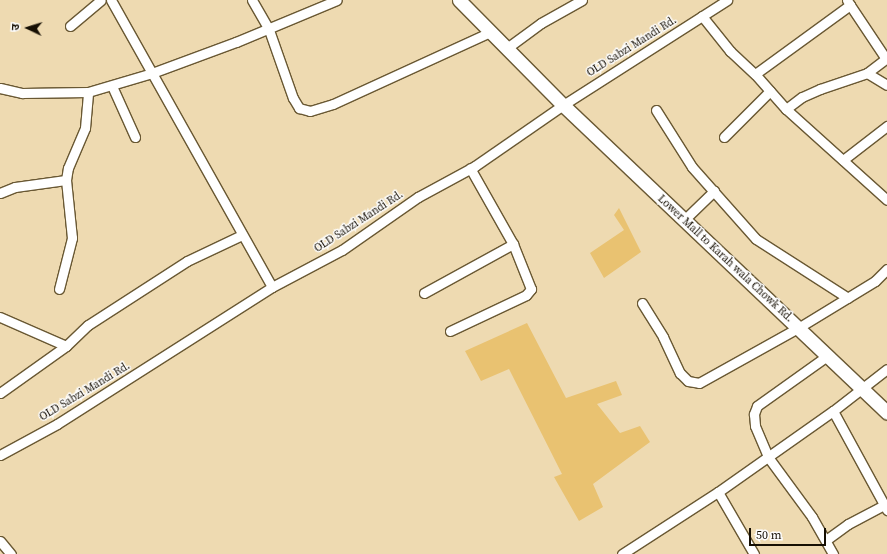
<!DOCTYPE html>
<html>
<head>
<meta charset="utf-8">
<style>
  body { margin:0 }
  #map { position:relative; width:887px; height:554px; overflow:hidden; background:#eedab1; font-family:"Source Serif 4","Noto Sans Devanagari",serif }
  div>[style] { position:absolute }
  .green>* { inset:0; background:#e9c271 }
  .roads { filter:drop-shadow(1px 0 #695833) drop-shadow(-1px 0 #695833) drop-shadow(0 1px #695833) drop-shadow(0 -1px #695833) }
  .street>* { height:9px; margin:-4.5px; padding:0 4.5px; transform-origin:4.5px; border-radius:4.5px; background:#fff }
  .secondary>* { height:13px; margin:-6.5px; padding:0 6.5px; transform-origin:6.5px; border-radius:6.5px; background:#fff }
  span { translate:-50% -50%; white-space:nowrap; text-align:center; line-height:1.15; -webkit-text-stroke:3px #fdfdfd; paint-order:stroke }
  .street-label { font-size:11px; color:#160f03 }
  .north { position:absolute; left:8px; top:8px; width:40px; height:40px; -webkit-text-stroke:3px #fdfdfd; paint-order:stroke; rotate:274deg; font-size:11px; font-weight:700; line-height:16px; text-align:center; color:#160f03 }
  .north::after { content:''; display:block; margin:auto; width:14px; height:18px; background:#160f03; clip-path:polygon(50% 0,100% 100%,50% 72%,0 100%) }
  .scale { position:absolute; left:749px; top:528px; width:77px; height:18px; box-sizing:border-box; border:2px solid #160f03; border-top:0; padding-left:5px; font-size:12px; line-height:14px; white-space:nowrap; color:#160f03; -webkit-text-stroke:3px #fdfdfd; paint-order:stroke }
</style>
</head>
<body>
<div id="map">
  <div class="green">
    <div style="clip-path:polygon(619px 208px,641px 252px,604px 278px,590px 253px,624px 230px,614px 215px)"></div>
    <div style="clip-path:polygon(527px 323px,566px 398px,616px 381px,622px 395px,597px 404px,620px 433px,640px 426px,650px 442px,593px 484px,603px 507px,579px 521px,554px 477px,562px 474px,509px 369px,481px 381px,465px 351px)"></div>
  </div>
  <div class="roads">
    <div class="street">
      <div style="left:111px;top:0;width:329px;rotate:60.7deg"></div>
      <div style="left:252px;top:0;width:34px;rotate:60deg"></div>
      <div style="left:269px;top:30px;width:72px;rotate:70.6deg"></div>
      <div style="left:293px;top:98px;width:12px;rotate:59deg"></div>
      <div style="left:299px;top:108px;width:11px;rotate:15deg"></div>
      <div style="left:310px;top:111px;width:24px;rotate:-17deg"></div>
      <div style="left:333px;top:104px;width:173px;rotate:-24.6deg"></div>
      <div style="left:847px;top:0;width:6px;rotate:59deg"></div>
      <div style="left:850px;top:5px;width:117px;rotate:144deg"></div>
      <div style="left:755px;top:74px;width:47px;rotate:48.5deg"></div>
      <div style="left:786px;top:109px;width:136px;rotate:42deg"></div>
      <div style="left:850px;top:5px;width:65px;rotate:56.3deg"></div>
      <div style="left:702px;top:16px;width:45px;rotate:51.3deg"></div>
      <div style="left:730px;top:51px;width:34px;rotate:43deg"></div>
      <div style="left:70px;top:26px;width:40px;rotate:-40deg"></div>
      <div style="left:507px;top:48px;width:42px;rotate:-36.3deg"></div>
      <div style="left:541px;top:23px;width:47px;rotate:-29.3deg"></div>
      <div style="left:867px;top:73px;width:23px;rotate:31deg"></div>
      <div style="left:112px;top:86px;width:56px;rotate:65.7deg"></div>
      <div style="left:0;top:88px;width:23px;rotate:13deg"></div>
      <div style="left:22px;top:93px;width:66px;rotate:-0.9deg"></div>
      <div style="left:88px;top:92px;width:67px;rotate:-16.5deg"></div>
      <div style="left:152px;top:73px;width:90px;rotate:-20.3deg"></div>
      <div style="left:236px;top:42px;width:109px;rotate:-22.6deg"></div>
      <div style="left:786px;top:109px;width:20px;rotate:-37deg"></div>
      <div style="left:802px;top:97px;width:20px;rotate:-24deg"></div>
      <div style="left:820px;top:89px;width:50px;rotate:-18.8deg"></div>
      <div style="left:867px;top:73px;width:25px;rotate:-37deg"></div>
      <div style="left:656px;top:110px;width:67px;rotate:57.7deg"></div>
      <div style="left:692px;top:167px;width:96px;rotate:48.4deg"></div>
      <div style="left:756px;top:239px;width:109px;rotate:32.7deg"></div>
      <div style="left:724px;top:137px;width:65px;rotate:-45deg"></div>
      <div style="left:843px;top:160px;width:56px;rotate:-37.7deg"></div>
      <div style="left:0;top:193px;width:16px;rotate:-22deg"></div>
      <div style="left:15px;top:187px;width:51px;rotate:-7.8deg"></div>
      <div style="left:684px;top:220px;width:42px;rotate:-44deg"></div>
      <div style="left:59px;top:289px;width:53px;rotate:-75.7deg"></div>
      <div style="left:72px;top:238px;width:58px;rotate:-95.9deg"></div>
      <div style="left:66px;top:180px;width:12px;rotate:-81deg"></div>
      <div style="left:68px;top:168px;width:43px;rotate:-67deg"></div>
      <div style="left:85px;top:128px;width:36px;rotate:-85deg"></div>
      <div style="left:424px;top:293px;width:102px;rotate:-28.8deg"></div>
      <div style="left:642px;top:303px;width:40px;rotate:58deg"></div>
      <div style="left:663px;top:337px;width:40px;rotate:65deg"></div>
      <div style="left:680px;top:373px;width:11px;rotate:45deg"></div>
      <div style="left:688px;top:381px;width:11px;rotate:10deg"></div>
      <div style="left:699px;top:383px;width:113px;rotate:-29.1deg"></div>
      <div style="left:798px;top:328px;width:90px;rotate:-31.4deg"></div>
      <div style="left:875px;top:281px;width:17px;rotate:-45deg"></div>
      <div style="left:0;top:317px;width:72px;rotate:23.7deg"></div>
      <div style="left:450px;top:331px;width:84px;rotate:-25.3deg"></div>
      <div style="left:526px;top:295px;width:8px;rotate:-50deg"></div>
      <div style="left:531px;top:289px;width:48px;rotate:-111.8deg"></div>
      <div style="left:513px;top:244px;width:87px;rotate:-119.5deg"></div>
      <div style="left:827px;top:356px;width:86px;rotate:144.5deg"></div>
      <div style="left:757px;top:406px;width:9px;rotate:111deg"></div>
      <div style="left:754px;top:414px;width:12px;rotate:85deg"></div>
      <div style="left:755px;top:426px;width:34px;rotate:67deg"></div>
      <div style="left:768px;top:457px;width:74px;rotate:53.7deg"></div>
      <div style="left:812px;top:517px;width:43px;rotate:60.4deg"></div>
      <div style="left:0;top:393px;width:81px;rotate:-35.5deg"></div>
      <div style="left:66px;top:346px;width:30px;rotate:-44deg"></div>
      <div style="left:88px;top:325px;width:118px;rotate:-32.9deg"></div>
      <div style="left:187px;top:261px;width:61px;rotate:-25.3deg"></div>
      <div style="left:833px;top:411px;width:113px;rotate:61.4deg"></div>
      <div style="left:0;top:455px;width:65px;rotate:-28.5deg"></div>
      <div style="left:57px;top:424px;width:255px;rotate:-32.5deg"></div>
      <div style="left:272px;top:287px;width:79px;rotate:-27.9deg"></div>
      <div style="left:342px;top:250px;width:93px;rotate:-34.9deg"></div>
      <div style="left:418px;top:197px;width:65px;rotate:-28.5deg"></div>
      <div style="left:475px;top:166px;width:107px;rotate:-34.7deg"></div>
      <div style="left:563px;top:105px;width:195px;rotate:-32.6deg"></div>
      <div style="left:718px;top:492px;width:72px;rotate:59.9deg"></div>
      <div style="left:826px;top:540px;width:27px;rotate:-36deg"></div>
      <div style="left:848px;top:524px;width:41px;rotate:-27.8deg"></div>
      <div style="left:0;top:541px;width:17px;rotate:50deg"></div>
      <div style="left:622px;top:554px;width:114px;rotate:-32.9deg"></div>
      <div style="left:718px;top:492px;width:141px;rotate:-35.2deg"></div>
      <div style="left:833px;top:411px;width:68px;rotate:-37.9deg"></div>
    </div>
    <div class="secondary">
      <div style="left:459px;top:0;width:148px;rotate:45.3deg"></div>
      <div style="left:563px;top:105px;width:447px;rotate:43.5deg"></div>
    </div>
  </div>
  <div class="street-label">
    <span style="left:632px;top:47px;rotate:-32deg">OLD Sabzi Mandi Rd.</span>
    <span style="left:359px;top:222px;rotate:-33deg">OLD Sabzi Mandi Rd.</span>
    <span style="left:725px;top:259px;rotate:43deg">Lower Mall to Karah wala Chowk Rd.</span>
    <span style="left:85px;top:392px;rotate:-31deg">OLD Sabzi Mandi Rd.</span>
  </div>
  <div class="north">उ</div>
  <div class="scale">50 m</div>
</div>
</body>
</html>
